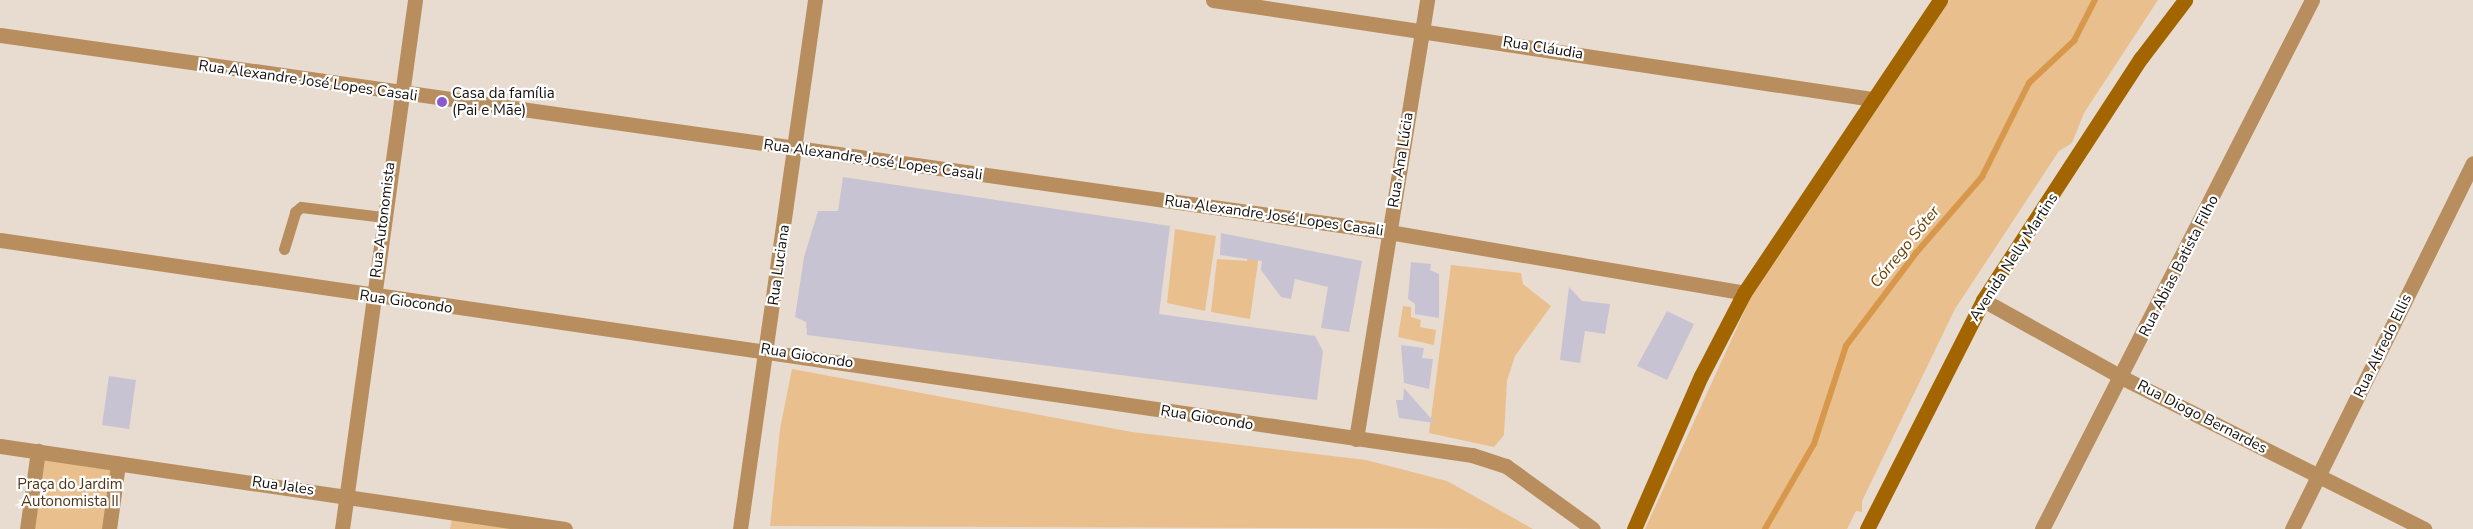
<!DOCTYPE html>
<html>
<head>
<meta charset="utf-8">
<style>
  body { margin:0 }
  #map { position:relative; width:2473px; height:529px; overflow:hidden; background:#e8dcd0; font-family:"Nunito Sans",sans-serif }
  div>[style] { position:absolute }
  .green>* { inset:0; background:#eabf8e }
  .stream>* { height:5.5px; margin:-2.75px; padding:0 2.75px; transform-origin:2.75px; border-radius:2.75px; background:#d7984b }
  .building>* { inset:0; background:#c8c3d2 }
  .lane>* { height:11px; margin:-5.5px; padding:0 5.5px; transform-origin:5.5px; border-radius:5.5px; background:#b88e5f }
  .street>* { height:15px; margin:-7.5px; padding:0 7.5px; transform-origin:7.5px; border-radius:7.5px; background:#b88e5f }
  .secondary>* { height:15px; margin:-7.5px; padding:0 7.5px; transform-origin:7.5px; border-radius:7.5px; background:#a26500 }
  .dots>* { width:14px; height:14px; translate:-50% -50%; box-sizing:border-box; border:2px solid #fff; border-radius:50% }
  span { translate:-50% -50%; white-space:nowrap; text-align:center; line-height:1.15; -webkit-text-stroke:4.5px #fff; paint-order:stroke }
  .street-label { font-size:15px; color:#14100c }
  .poi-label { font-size:15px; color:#14100c }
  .left { translate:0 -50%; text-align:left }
  .park-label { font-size:15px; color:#503615 }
  .water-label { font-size:16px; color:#6d4404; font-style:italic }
</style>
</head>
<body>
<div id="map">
  <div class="green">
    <div style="clip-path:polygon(1950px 0,2158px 0,2084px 113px,2072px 143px,2059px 151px,1955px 309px,1862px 501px,1862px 512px,1856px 511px,1847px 529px,1645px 529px,1750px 299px)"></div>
    <div style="clip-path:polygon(1175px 229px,1216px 236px,1205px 311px,1167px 303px)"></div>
    <div style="clip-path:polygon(1250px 239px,1261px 241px,1250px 319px,1211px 312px,1217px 259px,1247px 261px)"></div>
    <div style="clip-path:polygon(1451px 265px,1521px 273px,1523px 284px,1551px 306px,1515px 356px,1507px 381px,1504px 435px,1494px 447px,1429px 433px)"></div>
    <div style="clip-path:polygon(1403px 306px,1411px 307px,1411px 317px,1421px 320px,1420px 327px,1436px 330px,1434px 345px,1398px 337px)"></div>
    <div style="clip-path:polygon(792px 369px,1132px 432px,1366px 460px,1447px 481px,1533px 529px,770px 526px,780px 429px)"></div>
    <div style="clip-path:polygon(38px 451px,118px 464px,109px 529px,27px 529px)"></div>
    <div style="clip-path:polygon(453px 513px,565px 529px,450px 529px)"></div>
  </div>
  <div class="stream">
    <div style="left:1765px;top:529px;width:98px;rotate:-60deg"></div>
    <div style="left:1814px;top:444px;width:103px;rotate:-71.9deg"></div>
    <div style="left:1846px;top:346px;width:116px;rotate:-53deg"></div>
    <div style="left:1916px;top:253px;width:101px;rotate:-49deg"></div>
    <div style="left:1982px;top:177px;width:105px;rotate:-63.4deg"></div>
    <div style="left:2029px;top:83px;width:62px;rotate:-43deg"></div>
    <div style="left:2074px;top:41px;width:46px;rotate:-62.9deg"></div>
  </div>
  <div class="building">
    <div style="clip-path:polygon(843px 177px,1170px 226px,1159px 314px,1315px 336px,1323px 351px,1317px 400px,807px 335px,806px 322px,795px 317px,804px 257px,818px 211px,838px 211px)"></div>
    <div style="clip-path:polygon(1221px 233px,1362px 261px,1349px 332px,1321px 328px,1328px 287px,1295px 279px,1291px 299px,1281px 297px,1261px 270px,1262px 261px,1220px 255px)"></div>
    <div style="clip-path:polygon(1411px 262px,1431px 264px,1430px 270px,1439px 274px,1439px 318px,1415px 314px,1415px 304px,1408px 299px)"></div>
    <div style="clip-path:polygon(1569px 287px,1582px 301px,1610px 304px,1605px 334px,1585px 331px,1580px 363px,1560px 360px)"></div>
    <div style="clip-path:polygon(1667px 311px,1694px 324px,1667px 380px,1637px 366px)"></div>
    <div style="clip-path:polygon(1401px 345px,1424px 348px,1422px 358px,1433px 359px,1429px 389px,1404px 383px)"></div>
    <div style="clip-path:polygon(109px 376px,136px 380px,129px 429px,102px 425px)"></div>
    <div style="clip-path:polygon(1404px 388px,1435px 423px,1399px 418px,1396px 400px,1403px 400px)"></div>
  </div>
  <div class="lane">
    <div style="left:284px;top:249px;width:39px;rotate:-73deg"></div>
    <div style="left:295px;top:212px;width:8px;rotate:-40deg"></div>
    <div style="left:301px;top:207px;width:84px;rotate:6.9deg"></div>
  </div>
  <div class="street">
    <div style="left:1213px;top:0;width:666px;rotate:8.54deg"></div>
    <div style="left:0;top:35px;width:1403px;rotate:8.07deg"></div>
    <div style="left:1389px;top:232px;width:360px;rotate:9.7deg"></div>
    <div style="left:0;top:240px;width:1488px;rotate:8.31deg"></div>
    <div style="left:1472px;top:455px;width:36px;rotate:18deg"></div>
    <div style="left:1506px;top:466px;width:107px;rotate:35.9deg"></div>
    <div style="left:1983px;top:300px;width:160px;rotate:29.1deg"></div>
    <div style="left:2123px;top:378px;width:337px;rotate:26.6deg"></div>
    <div style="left:1356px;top:439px;width:445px;rotate:-80.8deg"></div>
    <div style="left:0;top:446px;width:571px;rotate:8.36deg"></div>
    <div style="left:27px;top:529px;width:79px;rotate:-82deg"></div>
    <div style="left:109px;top:529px;width:66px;rotate:-82.1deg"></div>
    <div style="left:342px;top:529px;width:534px;rotate:-82.14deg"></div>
    <div style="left:740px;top:529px;width:534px;rotate:-81.93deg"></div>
    <div style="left:2042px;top:529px;width:594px;rotate:-62.96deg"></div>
    <div style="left:2292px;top:529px;width:408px;rotate:-63.7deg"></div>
  </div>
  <div class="secondary">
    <div style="left:1634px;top:529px;width:167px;rotate:-66.4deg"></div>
    <div style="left:1701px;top:376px;width:93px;rotate:-62.6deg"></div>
    <div style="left:1744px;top:293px;width:353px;rotate:-56.2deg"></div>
    <div style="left:1867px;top:529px;width:257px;rotate:-63.1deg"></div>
    <div style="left:1983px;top:300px;width:289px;rotate:-56.9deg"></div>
    <div style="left:2141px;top:58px;width:73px;rotate:-52.8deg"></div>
  </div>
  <div class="dots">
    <div style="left:442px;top:102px;background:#8c58d0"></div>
  </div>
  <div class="street-label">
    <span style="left:1543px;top:48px;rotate:9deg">Rua Cláudia</span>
    <span style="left:308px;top:81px;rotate:8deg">Rua Alexandre José Lopes Casali</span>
    <span style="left:873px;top:160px;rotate:8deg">Rua Alexandre José Lopes Casali</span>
    <span style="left:1401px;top:160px;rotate:-81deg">Rua Ana Lúcia</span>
    <span style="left:1274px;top:216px;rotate:8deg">Rua Alexandre José Lopes Casali</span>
    <span style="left:383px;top:220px;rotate:-83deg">Rua Autonomista</span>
    <span style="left:2014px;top:257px;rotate:-57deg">Avenida Nelly Martins</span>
    <span style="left:779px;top:265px;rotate:-82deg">Rua Luciana</span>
    <span style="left:2179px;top:266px;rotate:-63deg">Rua Abias Batista Filho</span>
    <span style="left:406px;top:302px;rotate:8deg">Rua Giocondo</span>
    <span style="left:2383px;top:346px;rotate:-64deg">Rua Alfredo Ellis</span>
    <span style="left:807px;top:356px;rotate:9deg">Rua Giocondo</span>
    <span style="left:2202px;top:417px;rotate:27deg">Rua Diogo Bernardes</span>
    <span style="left:1207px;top:418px;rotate:9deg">Rua Giocondo</span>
    <span style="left:283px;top:486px;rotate:8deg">Rua Jales</span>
  </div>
  <div class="poi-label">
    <span class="left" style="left:452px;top:102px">Casa da família<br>(Pai e Mãe)</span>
  </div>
  <div class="park-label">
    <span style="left:70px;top:493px">Praça do Jardim<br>Autonomista II</span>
  </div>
  <div class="water-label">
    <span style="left:1905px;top:247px;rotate:-51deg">Córrego Sóter</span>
  </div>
</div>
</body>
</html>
